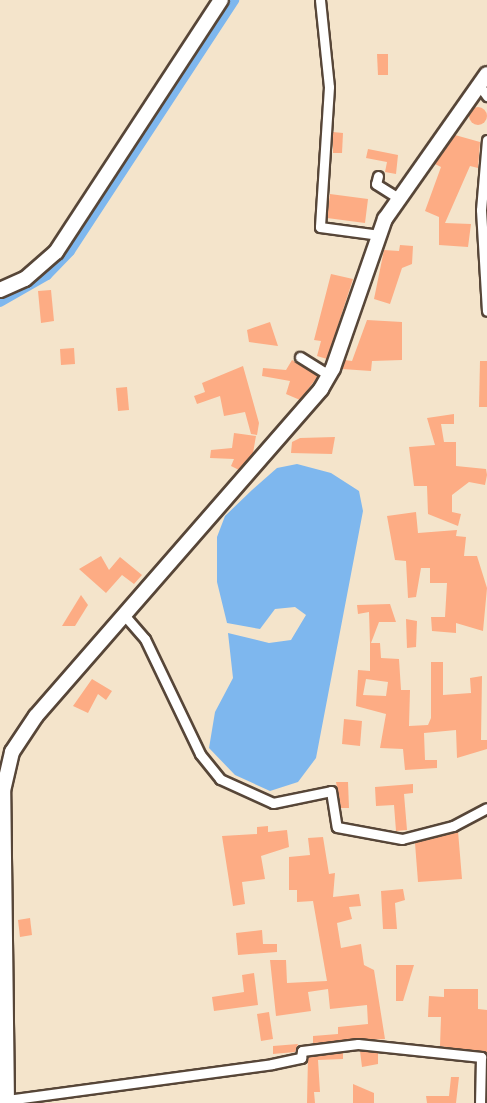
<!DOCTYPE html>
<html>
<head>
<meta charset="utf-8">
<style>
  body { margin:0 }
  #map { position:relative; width:487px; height:1103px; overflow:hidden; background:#f4e4cb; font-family:"Shantell Sans",sans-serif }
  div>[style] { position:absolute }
  .water>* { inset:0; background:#7eb7ee }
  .canal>* { height:10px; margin:-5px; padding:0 5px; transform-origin:5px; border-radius:5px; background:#7eb7ee }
  .building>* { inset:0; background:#fdac84 }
  .round { border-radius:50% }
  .roads { filter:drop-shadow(2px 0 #574638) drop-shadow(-2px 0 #574638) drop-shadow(0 2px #574638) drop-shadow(0 -2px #574638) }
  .street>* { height:9px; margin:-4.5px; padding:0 4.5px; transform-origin:4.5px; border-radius:4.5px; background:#fff }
  .secondary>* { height:14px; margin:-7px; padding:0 7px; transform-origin:7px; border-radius:7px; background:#fff }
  span { translate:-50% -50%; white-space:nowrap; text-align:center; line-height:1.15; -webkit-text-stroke:5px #fdfcf7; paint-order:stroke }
</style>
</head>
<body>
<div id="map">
  <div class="water">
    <div style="clip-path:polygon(297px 464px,331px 473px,359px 491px,363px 511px,316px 758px,298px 782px,270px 791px,235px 775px,209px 748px,215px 712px,233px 678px,228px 633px,269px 643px,291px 640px,306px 615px,295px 607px,275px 609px,260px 629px,227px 623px,217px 582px,217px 537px,225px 516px,252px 490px,277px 468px)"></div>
  </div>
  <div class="canal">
    <div style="left:0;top:302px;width:54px;rotate:-29.9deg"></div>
    <div style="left:47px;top:275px;width:33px;rotate:-46deg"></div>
    <div style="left:70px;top:251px;width:300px;rotate:-56.8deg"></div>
  </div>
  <div class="building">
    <div style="clip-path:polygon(377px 54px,388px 54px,388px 75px,378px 75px)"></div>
    <div class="round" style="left:469px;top:107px;width:18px;height:18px"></div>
    <div style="clip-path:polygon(333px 132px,343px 133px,342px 153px,333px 153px)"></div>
    <div style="clip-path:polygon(455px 135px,480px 142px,478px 168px,470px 166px,445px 223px,471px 224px,468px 247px,439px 245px,439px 217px,425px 211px,441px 167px,435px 164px)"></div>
    <div style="clip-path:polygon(368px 149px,398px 155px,396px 174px,385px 172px,387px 162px,366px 158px)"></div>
    <div style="clip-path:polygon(330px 194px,368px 199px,365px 223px,327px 218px)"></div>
    <div style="clip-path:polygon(400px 245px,413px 246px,412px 264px,402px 268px,390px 304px,374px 299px,384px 250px,399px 251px)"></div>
    <div style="clip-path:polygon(331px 274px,353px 279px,327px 359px,317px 356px,321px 341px,314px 340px)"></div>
    <div style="clip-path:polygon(51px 290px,54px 321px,41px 323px,38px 291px)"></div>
    <div style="clip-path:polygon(367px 320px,402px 322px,402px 360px,372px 361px,371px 371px,342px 369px,345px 360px,352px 361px)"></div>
    <div style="clip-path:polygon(270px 322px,278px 346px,249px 342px,247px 330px)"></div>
    <div style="clip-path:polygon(74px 348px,75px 364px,61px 365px,60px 349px)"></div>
    <div style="clip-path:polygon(292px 360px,318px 376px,300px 400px,286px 394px,290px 381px,262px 376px,263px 368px,286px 370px)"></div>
    <div style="clip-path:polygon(480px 361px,487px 361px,487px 407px,479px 407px)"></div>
    <div style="clip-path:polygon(243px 366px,259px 423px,257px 435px,251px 434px,245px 412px,224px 416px,220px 396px,197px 404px,194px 396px,205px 392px,202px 383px)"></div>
    <div style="clip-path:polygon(127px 387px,129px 410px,118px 411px,116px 388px)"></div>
    <div style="clip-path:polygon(454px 414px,454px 424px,441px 424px,444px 442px,456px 442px,456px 466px,486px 469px,487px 475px,485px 485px,469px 482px,452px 495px,452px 512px,461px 514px,458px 526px,428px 514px,427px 486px,414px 486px,409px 447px,435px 445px,427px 418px)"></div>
    <div style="clip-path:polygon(234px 433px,256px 436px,253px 453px,239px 470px,231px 466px,234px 459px,210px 458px,211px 450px,232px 448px)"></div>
    <div style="clip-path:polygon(335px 437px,332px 454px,291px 453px,292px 442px,300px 438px)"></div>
    <div style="clip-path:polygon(416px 512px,418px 533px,457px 530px,456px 536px,466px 537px,464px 556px,477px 556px,487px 588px,483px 631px,456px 623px,456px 633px,432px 631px,431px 617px,445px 617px,447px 583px,430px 583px,430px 568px,421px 568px,416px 597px,408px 598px,406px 561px,395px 560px,387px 516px)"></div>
    <div style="clip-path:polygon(101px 556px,109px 570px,120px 557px,142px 575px,134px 584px,122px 575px,106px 593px,79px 569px)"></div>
    <div style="clip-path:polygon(81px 595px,88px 605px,75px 626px,62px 626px)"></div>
    <div style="clip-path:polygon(evenodd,390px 604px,396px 622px,379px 622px,371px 643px,380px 643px,381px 658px,399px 659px,401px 690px,410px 690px,409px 726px,428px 725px,431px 718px,431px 662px,443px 662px,443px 695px,471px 693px,470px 678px,482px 676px,481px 740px,487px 740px,487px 749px,457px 758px,456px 730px,424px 733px,425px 760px,437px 760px,437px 768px,405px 770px,403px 749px,380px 748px,386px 714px,356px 706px,358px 670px,370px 671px,370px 643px,369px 612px,358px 614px,357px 605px,390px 604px,366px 679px,388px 682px,386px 696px,363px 695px,366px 679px)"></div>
    <div style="clip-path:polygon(406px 619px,417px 621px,416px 647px,407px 648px)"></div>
    <div style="clip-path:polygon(92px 679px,112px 691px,106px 700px,98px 694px,88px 713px,73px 706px)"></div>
    <div style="clip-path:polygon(344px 719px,362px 721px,360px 746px,342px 744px)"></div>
    <div style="clip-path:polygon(336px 782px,348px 782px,349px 808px,341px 808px)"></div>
    <div style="clip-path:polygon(413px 784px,413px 793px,404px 794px,407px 830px,396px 831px,394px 805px,376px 806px,375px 787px)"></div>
    <div style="clip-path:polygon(268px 826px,268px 832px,287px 830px,289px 847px,261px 856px,265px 879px,242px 882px,245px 904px,233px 906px,222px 836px,257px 834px,257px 827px)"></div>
    <div style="clip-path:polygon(458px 831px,462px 879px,418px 882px,415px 843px)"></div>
    <div style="clip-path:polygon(323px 837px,329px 874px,335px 873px,333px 897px,359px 894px,361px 906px,349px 907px,352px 919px,337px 923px,341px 948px,361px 944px,364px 965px,374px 970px,385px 1039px,313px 1043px,313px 1036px,338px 1034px,338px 1027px,368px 1024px,367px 1005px,330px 1009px,328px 989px,308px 992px,311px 1011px,276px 1016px,270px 960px,286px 960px,287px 983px,327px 981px,313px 901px,297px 902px,297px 890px,289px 890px,289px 857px,310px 855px,308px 838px)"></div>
    <div style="clip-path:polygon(403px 889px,405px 900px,395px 903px,397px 929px,383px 929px,381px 891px)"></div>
    <div style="clip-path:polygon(30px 918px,32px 935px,20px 937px,18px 920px)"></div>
    <div style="clip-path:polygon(262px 930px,263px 944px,277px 944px,277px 952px,238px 955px,236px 933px)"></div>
    <div style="clip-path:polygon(396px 965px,414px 965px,403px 1001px,396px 1001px)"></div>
    <div style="clip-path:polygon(254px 973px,258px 1005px,214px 1011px,212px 997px,244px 992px,242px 975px)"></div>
    <div style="clip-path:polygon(444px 989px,478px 989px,478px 1009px,487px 1010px,487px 1054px,440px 1046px,441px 1017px,428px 1017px,429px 996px,444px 997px)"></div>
    <div style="clip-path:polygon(269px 1012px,273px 1039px,261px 1041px,257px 1014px)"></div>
    <div style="clip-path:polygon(298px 1044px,295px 1052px,273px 1054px,273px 1046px)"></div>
    <div style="clip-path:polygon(360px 1051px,378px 1053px,378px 1064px,362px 1067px)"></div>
    <div style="clip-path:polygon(343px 1053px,343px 1059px,318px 1060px,320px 1092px,314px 1092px,315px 1103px,307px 1103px,308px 1057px)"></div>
    <div style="clip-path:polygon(451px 1077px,459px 1077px,456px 1103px,427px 1103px,426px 1096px,449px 1096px)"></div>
    <div style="clip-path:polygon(353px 1084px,374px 1093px,374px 1103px,353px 1103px)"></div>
  </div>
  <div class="roads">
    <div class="street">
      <div style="left:320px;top:0;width:87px;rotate:84.1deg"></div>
      <div style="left:329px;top:87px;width:140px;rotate:93.7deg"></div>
      <div style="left:320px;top:227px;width:60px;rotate:7.7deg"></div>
      <div style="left:479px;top:85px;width:14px;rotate:54deg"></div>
      <div style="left:487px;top:140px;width:70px;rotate:94.9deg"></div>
      <div style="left:481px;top:210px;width:101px;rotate:86.6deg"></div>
      <div style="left:378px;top:176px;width:8px;rotate:104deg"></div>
      <div style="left:376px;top:184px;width:28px;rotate:32deg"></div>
      <div style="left:300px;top:357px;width:34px;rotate:32deg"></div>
      <div style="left:125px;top:616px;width:30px;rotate:49deg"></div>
      <div style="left:145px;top:639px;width:127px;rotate:64.4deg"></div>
      <div style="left:200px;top:754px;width:32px;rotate:51deg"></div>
      <div style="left:220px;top:779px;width:58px;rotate:24.4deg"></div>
      <div style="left:273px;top:803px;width:59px;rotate:-11.7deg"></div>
      <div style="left:331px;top:791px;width:36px;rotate:81deg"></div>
      <div style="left:337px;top:827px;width:66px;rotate:10.5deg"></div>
      <div style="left:402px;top:839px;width:53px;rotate:-14.3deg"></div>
      <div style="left:453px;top:826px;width:38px;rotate:-28deg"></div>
      <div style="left:7px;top:1100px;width:267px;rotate:-7.7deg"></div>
      <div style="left:272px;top:1064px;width:30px;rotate:-12deg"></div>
      <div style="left:301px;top:1058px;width:7px;rotate:-82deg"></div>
      <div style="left:302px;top:1051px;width:56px;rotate:-7.1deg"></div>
      <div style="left:358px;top:1044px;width:124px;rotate:6deg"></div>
      <div style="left:481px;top:1057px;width:46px;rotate:91.2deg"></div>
    </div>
    <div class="secondary">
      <div style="left:0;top:290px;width:27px;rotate:-24deg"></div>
      <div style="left:25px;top:279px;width:41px;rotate:-41.1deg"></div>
      <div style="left:56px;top:252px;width:301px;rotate:-56.8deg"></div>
      <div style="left:7px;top:1103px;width:312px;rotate:-90.7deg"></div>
      <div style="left:3px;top:791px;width:40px;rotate:-77deg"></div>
      <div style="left:12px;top:752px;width:43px;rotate:-56.3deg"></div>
      <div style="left:36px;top:716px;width:434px;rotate:-48.9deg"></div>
      <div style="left:321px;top:389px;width:24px;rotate:-60deg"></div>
      <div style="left:333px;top:368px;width:158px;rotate:-70.8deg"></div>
      <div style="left:385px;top:219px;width:177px;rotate:-54.9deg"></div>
    </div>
  </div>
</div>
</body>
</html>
